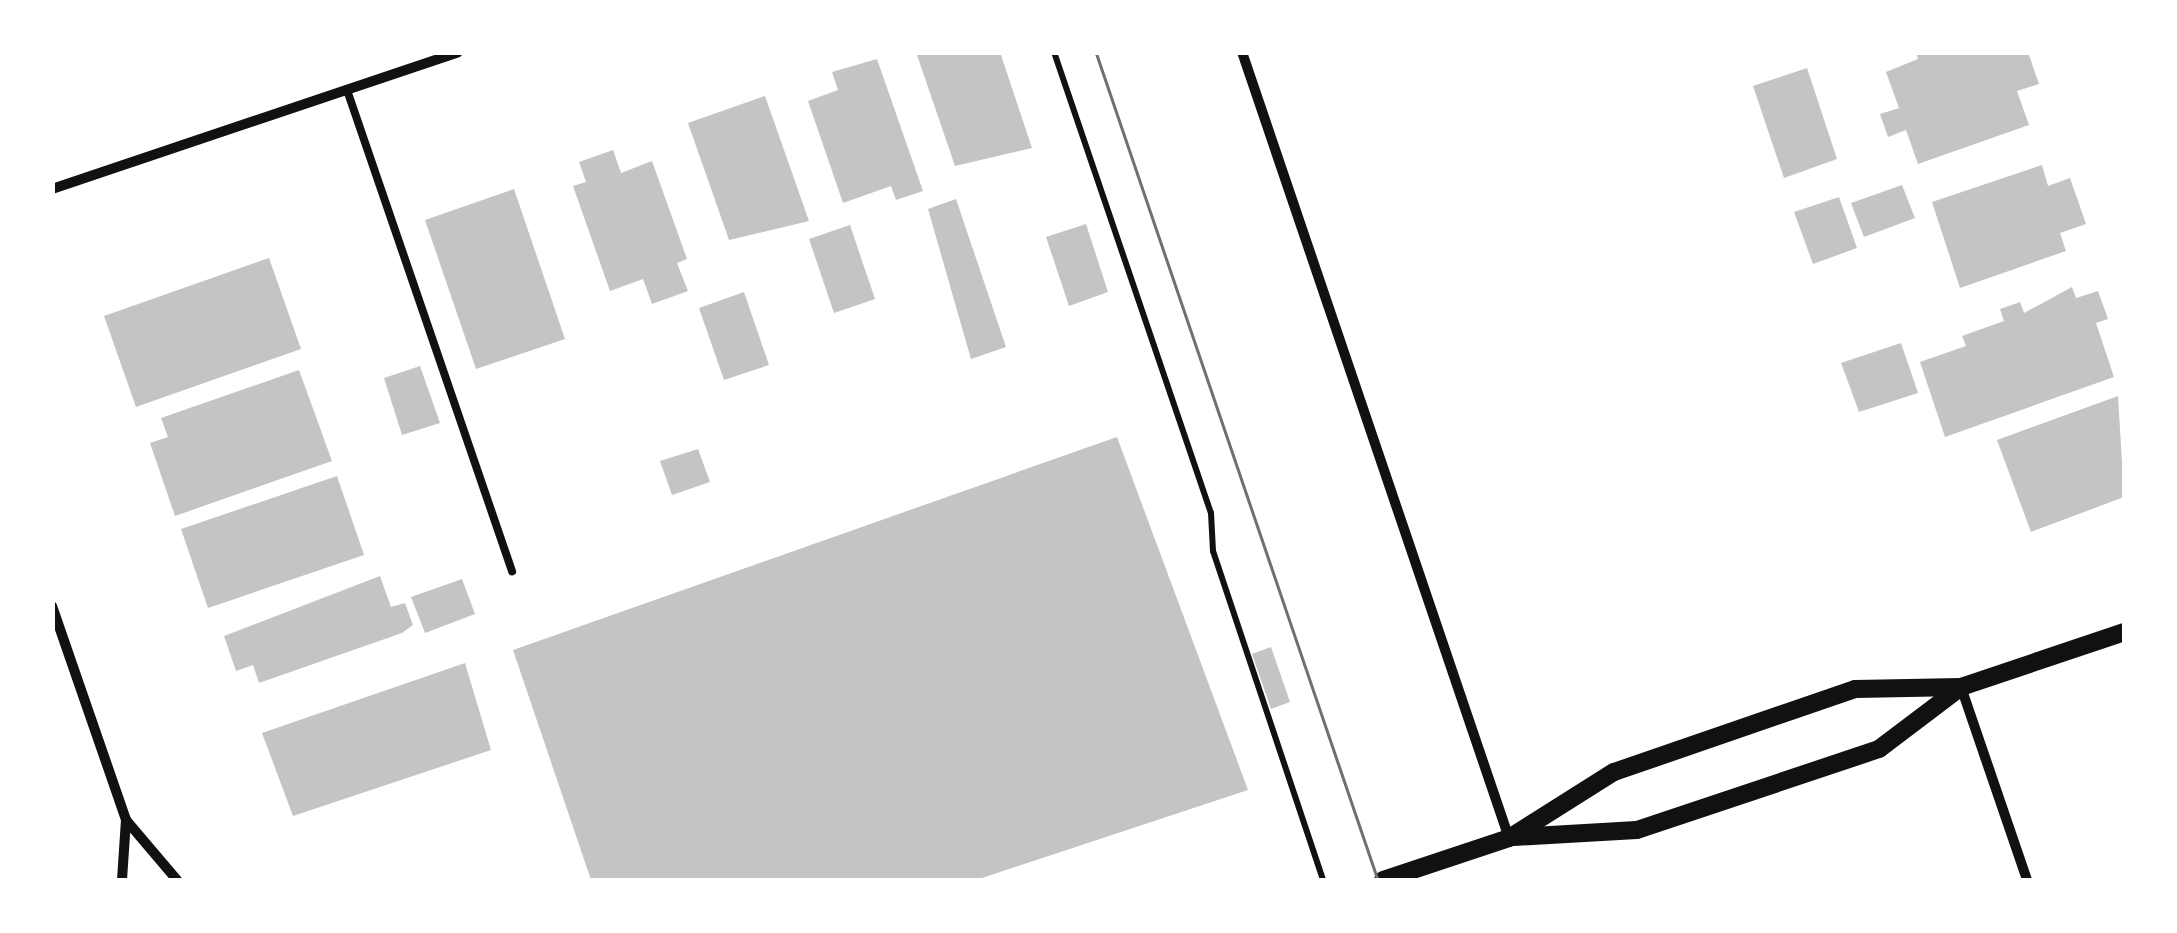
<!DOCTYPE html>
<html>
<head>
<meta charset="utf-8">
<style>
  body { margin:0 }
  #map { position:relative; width:2177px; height:933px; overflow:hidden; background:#fff; font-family:Signika,sans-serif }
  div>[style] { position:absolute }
  .building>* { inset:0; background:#c4c4c4 }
  .path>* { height:6px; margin:-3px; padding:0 3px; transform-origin:3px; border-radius:3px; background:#111 }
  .service>* { height:8px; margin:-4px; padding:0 4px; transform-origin:4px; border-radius:4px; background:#111 }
  .minor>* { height:10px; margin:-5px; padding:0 5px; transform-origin:5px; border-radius:5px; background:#111 }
  .tertiary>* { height:18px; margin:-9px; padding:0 9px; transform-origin:9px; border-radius:9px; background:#111 }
  .tram>* { height:2.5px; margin:-1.25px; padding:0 1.25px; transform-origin:1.25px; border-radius:1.25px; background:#707070 }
  span { translate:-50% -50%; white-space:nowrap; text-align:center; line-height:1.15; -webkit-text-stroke:9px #fff; paint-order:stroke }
  .frame { position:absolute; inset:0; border:55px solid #fff; pointer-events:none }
</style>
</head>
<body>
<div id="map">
  <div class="building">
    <div style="clip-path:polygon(916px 52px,1000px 52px,1032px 148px,955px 166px)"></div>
    <div style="clip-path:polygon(1916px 52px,2028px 52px,2039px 84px,2017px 91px,2029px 125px,1918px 164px,1906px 130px,1888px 137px,1880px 114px,1899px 108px,1886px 72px,1918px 59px)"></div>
    <div style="clip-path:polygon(877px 59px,923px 191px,896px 200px,891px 186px,843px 203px,808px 101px,838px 90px,832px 72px)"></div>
    <div style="clip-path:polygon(1807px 68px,1837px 159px,1784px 178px,1753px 86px)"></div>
    <div style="clip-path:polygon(765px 96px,809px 221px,729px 240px,688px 123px)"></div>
    <div style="clip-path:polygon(613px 150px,621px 173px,652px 161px,687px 259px,677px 263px,688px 291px,652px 304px,643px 279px,610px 291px,573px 186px,586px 182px,579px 162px)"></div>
    <div style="clip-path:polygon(2042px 165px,2048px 186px,2070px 178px,2086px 224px,2060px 233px,2066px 251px,1960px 288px,1932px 202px)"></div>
    <div style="clip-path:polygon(1902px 185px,1915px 218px,1864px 237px,1851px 203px)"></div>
    <div style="clip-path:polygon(514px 189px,565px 339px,476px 369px,425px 220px)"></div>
    <div style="clip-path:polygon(1839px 197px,1857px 248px,1813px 264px,1794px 212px)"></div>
    <div style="clip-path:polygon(956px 199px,1006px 347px,971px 359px,928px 209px)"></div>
    <div style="clip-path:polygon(1086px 224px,1108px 292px,1069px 306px,1046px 237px)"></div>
    <div style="clip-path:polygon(850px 225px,875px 299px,834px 313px,809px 239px)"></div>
    <div style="clip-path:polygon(269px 258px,301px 349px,136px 407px,104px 316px)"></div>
    <div style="clip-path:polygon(2072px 287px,2076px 298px,2098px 291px,2108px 319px,2096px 323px,2114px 377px,1945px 437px,1920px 362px,1966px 346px,1962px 336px,2004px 321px,2000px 309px,2020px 302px,2024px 313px)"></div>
    <div style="clip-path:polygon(744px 292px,769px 365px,724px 380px,699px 308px)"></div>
    <div style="clip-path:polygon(1901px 343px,1918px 393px,1859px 412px,1841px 363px)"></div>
    <div style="clip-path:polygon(420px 366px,440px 423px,402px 435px,384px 378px)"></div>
    <div style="clip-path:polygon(299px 370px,332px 461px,175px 516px,150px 443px,168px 437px,161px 418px)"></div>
    <div style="clip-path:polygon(2118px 396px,2124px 497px,2031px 532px,1997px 440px)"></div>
    <div style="clip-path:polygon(1117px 437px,1248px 790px,976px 880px,591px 880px,513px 650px)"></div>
    <div style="clip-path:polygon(698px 449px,710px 482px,672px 495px,660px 461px)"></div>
    <div style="clip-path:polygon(337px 476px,364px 555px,208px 608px,181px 529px)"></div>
    <div style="clip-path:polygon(380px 576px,391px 607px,405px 603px,413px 625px,402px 633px,259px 683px,253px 665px,236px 671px,224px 636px)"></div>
    <div style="clip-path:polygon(462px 579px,475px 614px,425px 633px,411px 597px)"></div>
    <div style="clip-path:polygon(1271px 647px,1290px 702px,1271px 709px,1252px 654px)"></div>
    <div style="clip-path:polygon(465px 663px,491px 750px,293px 816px,262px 733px)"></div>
  </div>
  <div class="path">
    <div style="left:1054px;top:52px;width:487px;rotate:71.2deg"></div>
    <div style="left:1211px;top:513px;width:38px;rotate:87deg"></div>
    <div style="left:1213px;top:551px;width:347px;rotate:71.5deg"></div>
  </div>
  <div class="service">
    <div style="left:347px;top:90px;width:509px;rotate:71.07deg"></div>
  </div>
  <div class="minor">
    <div style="left:1242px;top:52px;width:830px;rotate:71.24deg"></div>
    <div style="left:52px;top:189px;width:428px;rotate:-18.6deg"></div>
    <div style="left:52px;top:606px;width:226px;rotate:70.9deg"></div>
    <div style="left:126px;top:820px;width:79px;rotate:49.6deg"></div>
    <div style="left:1961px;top:687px;width:204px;rotate:71.1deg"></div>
    <div style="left:122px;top:880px;width:60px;rotate:-86.2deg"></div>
  </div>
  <div class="tertiary">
    <div style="left:1514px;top:837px;width:123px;rotate:-3.3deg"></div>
    <div style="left:1637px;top:830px;width:255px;rotate:-18.5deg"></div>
    <div style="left:1879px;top:749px;width:103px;rotate:-37.1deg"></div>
    <div style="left:1383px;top:880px;width:133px;rotate:-18.4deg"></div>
    <div style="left:1509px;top:838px;width:124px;rotate:-32.2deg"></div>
    <div style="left:1614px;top:772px;width:255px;rotate:-19deg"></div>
    <div style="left:1855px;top:689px;width:106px;rotate:-1.1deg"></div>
    <div style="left:1961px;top:687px;width:172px;rotate:-18.6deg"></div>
  </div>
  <div class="tram">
    <div style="left:1096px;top:52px;width:875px;rotate:71.19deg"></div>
  </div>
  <div class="frame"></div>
</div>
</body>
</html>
